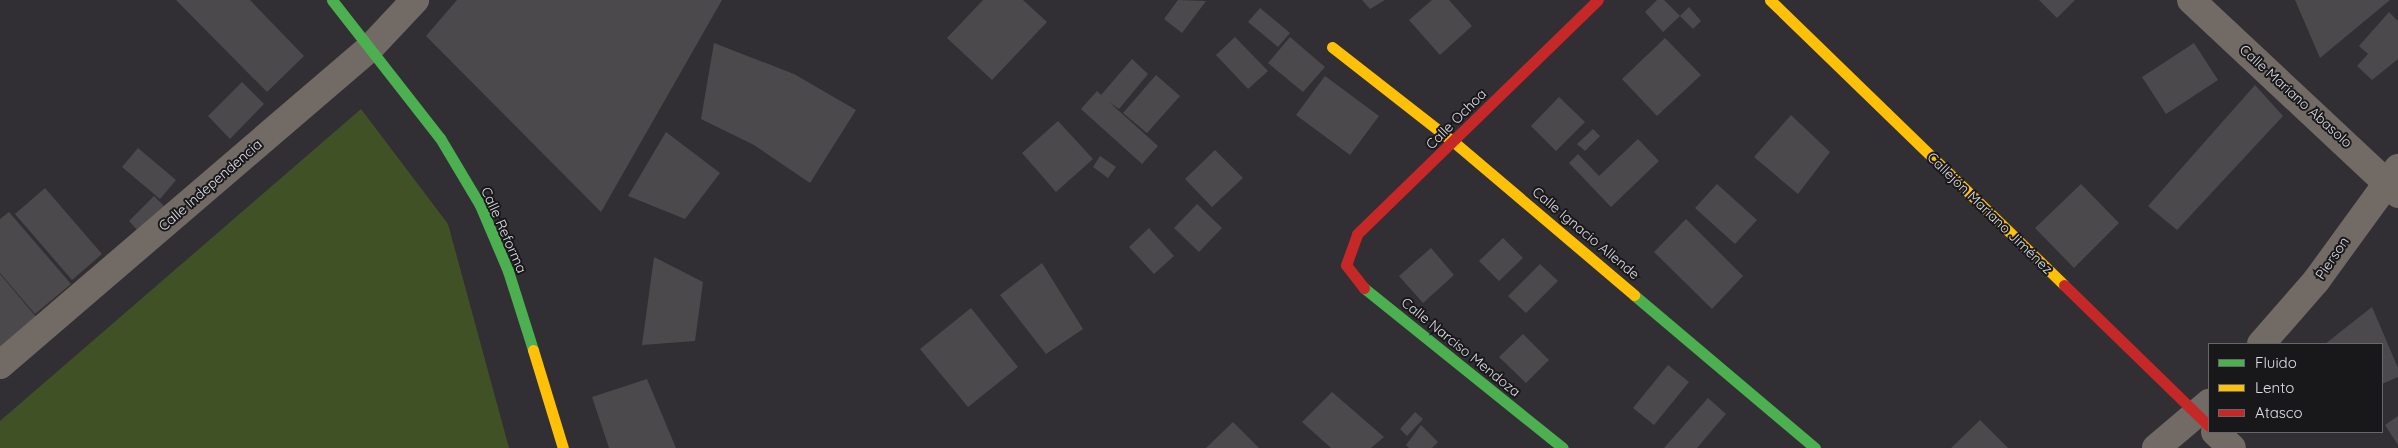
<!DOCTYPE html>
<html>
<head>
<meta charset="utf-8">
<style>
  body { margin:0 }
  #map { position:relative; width:2398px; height:448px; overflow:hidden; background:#312f34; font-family:Quicksand,sans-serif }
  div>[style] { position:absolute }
  .green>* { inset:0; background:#405225 }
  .building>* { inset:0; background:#4b494b }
  .street>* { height:28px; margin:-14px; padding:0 14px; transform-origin:14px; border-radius:14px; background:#726a65 }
  .fast>* { height:11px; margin:-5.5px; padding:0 5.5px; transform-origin:5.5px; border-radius:5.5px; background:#4caf50 }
  .slow>* { height:11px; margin:-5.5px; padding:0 5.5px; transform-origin:5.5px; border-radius:5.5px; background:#ffc107 }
  .jam>* { height:11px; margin:-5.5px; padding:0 5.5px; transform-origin:5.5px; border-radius:5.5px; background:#c62828 }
  span { translate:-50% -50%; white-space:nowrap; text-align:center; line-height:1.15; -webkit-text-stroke:4px #18171a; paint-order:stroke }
  .street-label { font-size:14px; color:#e0dfe4 }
  .legend { position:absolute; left:2208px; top:343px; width:175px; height:90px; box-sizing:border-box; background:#18171a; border:1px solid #68676b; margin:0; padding:6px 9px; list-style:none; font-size:15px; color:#e0dfe4 }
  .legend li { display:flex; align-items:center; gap:10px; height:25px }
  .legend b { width:25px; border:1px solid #68676b }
</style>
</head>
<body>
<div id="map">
  <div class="green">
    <div style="clip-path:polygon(361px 109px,448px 224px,509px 448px,0 448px,0 421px)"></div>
  </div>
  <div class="building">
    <div style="clip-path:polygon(176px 0,250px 0,304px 56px,267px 92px)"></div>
    <div style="clip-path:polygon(457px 0,722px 0,601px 212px,426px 36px)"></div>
    <div style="clip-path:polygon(983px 0,1023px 0,1047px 22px,992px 80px,947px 38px)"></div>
    <div style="clip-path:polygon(1178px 0,1206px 1px,1182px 33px,1164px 19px)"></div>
    <div style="clip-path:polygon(1362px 0,1385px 0,1370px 9px)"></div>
    <div style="clip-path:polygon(1432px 0,1449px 0,1472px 26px,1440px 55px,1409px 20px)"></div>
    <div style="clip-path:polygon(1657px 0,1664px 0,1680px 16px,1663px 32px,1645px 12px)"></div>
    <div style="clip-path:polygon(2039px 0,2075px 0,2057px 18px)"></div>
    <div style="clip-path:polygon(2295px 0,2390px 0,2320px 58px)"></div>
    <div style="clip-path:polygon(1689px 7px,1701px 21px,1693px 29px,1680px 16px)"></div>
    <div style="clip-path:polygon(1260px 8px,1290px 33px,1278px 47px,1248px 22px)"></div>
    <div style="clip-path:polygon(2389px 12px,2398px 21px,2398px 59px,2372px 80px,2357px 66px,2368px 54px,2359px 46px)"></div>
    <div style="clip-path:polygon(1235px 37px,1268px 71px,1248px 89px,1216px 55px)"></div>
    <div style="clip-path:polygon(1290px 37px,1325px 67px,1303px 92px,1268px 63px)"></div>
    <div style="clip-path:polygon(1665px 38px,1701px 75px,1657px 116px,1622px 79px)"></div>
    <div style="clip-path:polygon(714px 43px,794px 74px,856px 110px,810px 183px,754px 145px,701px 119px)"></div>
    <div style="clip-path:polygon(2194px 43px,2218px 80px,2166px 114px,2142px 77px)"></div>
    <div style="clip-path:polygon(1132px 59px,1148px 74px,1119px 109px,1109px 102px,1158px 146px,1142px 164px,1081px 109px,1097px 91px,1101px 95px)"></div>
    <div style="clip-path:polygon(1156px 75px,1180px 96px,1147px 133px,1123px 113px)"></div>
    <div style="clip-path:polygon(1325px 76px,1379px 116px,1350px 155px,1296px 115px)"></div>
    <div style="clip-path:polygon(242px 82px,264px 104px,230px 139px,208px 116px)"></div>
    <div style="clip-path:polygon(2255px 85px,2283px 116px,2177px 230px,2148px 206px)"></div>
    <div style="clip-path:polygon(1559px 97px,1585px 122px,1556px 151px,1531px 126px)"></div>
    <div style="clip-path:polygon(1791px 115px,1830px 152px,1798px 194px,1754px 157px)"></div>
    <div style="clip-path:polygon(1058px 121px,1093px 159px,1056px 192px,1022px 153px)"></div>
    <div style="clip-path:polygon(1593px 129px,1600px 136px,1585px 151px,1577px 144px)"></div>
    <div style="clip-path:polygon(666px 132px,720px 173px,685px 219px,628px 196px)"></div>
    <div style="clip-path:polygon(1638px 139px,1659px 161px,1611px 207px,1569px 163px,1578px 154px,1599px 176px)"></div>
    <div style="clip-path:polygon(138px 148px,176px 180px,160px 199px,122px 167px)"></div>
    <div style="clip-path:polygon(1215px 150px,1243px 178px,1212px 207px,1185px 179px)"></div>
    <div style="clip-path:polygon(1100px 156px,1116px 167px,1108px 178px,1093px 167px)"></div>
    <div style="clip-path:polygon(1717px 184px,1757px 220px,1735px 244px,1695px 208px)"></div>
    <div style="clip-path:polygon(2081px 184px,2119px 223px,2074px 268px,2035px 228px)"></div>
    <div style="clip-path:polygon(45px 188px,102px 254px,72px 280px,15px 214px)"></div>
    <div style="clip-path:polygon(154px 196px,165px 207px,140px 233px,129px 221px)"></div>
    <div style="clip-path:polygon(1197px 204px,1222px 228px,1199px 252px,1174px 228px)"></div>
    <div style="clip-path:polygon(9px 212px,71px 284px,35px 314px,0 273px,0 219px)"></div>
    <div style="clip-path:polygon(1686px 219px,1743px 276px,1712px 309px,1654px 252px)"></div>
    <div style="clip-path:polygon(1149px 228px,1174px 256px,1154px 274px,1129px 247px)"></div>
    <div style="clip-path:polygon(1503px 238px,1523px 258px,1499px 281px,1479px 261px)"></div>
    <div style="clip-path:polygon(1431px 248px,1454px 275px,1423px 303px,1399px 276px)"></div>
    <div style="clip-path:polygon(654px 257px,703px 282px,695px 341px,642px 345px)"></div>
    <div style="clip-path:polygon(1042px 263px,1083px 329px,1046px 354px,1000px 295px)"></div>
    <div style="clip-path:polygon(1540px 264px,1558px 281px,1526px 313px,1508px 296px)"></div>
    <div style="clip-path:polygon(0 274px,37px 318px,0 350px)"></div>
    <div style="clip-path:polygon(2372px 307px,2398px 368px,2398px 377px,2382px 384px,2382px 344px,2325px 344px)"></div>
    <div style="clip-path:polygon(971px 308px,1018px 367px,968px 407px,920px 349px)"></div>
    <div style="clip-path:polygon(1523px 334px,1549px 360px,1526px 383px,1499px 357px)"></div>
    <div style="clip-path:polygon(1668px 365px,1689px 382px,1654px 425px,1633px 408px)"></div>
    <div style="clip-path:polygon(647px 379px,676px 448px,609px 448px,592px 397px)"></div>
    <div style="clip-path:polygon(1332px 392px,1384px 437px,1371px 448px,1331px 448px,1302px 422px)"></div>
    <div style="clip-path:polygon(1708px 398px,1726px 414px,1697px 448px,1664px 448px)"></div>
    <div style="clip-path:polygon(1415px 412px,1423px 419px,1407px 436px,1400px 429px)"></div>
    <div style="clip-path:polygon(2398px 416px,2398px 445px,2385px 425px)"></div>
    <div style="clip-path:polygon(1980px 420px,2008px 448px,1951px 448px)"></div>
    <div style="clip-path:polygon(1233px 422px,1259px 448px,1206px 448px)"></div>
    <div style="clip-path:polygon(1421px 425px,1438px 442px,1432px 448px,1409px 448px,1406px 445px)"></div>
  </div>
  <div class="street">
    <div style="left:2191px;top:0;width:284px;rotate:43.1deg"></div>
    <div style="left:2261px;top:344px;width:84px;rotate:-48.9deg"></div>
    <div style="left:2316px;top:281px;width:140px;rotate:-54deg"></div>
    <div style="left:0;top:365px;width:487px;rotate:-40.6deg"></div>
    <div style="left:370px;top:48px;width:66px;rotate:-46.8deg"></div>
    <div style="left:2215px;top:432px;width:23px;rotate:43deg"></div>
    <div style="left:2156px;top:448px;width:70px;rotate:-40.3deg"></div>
  </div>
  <div class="fast">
    <div style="left:332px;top:0;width:175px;rotate:52deg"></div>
    <div style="left:440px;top:138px;width:78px;rotate:59.2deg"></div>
    <div style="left:480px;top:205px;width:72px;rotate:67deg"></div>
    <div style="left:508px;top:271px;width:83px;rotate:72.4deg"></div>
    <div style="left:1364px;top:288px;width:255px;rotate:38.8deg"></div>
    <div style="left:1634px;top:295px;width:237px;rotate:40.2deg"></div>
  </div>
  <div class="slow">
    <div style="left:1770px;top:0;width:409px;rotate:44.1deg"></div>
    <div style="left:1332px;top:47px;width:156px;rotate:38deg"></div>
    <div style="left:1455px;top:143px;width:235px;rotate:40.3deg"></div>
    <div style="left:533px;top:350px;width:102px;rotate:73deg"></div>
  </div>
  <div class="jam">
    <div style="left:2064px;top:285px;width:202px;rotate:44.2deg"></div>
    <div style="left:1364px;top:288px;width:29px;rotate:-128deg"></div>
    <div style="left:1346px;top:265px;width:33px;rotate:-70deg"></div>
    <div style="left:1357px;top:234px;width:336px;rotate:-44.2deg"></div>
  </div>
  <div class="street-label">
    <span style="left:2296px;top:96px;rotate:42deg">Calle Mariano Abasolo</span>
    <span style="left:1456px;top:119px;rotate:-45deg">Calle Ochoa</span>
    <span style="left:210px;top:185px;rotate:-41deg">Calle Independencia</span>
    <span style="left:1990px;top:213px;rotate:44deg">Callejón Mariano Jiménez</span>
    <span style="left:504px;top:230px;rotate:66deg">Calle Reforma</span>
    <span style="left:1586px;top:233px;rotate:40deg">Calle Ignacio Allende</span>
    <span style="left:2332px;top:258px;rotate:-56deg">Pierson</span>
    <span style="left:1461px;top:347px;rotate:39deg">Calle Narciso Mendoza</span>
  </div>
  <ul class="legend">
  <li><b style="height:6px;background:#4caf50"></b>Fluido</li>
  <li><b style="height:6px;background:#ffc107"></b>Lento</li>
  <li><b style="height:6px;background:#c62828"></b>Atasco</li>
  </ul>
</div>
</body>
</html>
